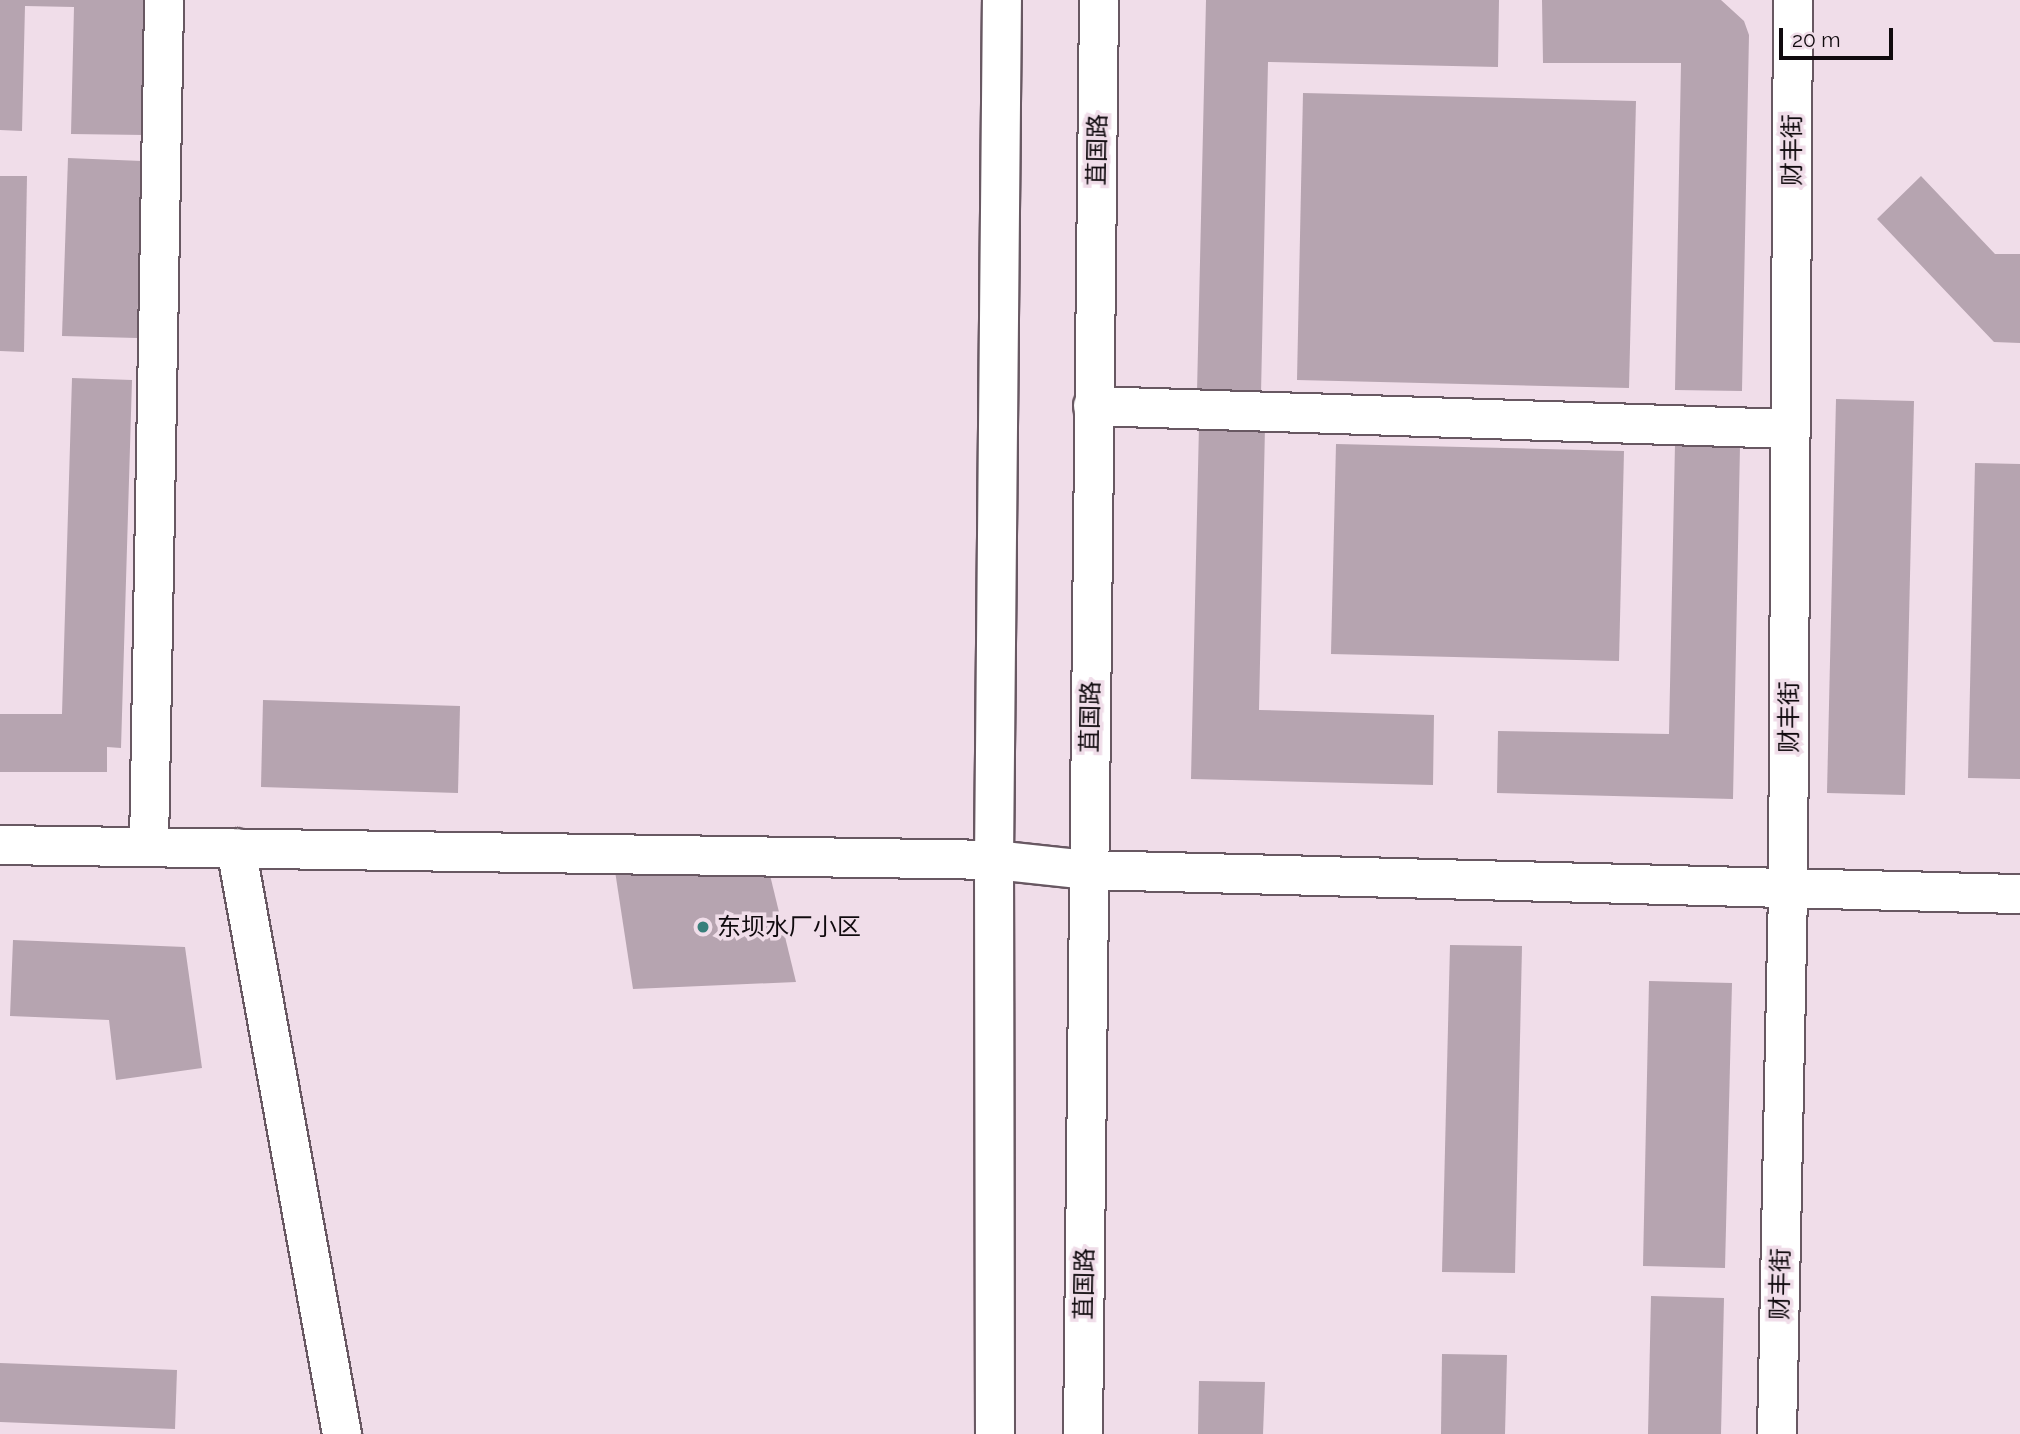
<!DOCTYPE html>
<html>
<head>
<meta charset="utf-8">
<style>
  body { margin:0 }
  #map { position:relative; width:2020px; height:1434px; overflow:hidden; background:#f0dde9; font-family:Raleway,"Noto Sans SC",sans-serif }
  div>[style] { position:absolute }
  .building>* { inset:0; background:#b6a4b0 }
  .roads { filter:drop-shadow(2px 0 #685862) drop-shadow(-2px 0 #685862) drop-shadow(0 2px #685862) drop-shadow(0 -2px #685862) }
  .minor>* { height:38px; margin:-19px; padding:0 19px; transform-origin:19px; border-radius:19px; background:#fff }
  .major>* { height:38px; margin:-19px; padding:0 19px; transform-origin:19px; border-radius:19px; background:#fff }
  .dots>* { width:19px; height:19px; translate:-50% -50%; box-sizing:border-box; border:4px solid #f0dde9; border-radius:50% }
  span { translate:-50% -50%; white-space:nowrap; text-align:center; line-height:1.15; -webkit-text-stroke:7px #f0dde9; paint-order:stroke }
  .street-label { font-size:24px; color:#100a0e }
  .poi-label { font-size:24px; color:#100a0e }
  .left { translate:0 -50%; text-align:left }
  .scale { position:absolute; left:1779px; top:28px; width:114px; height:32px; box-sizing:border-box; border:4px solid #100a0e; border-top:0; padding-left:9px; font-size:21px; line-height:24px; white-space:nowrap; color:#100a0e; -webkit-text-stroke:5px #f0dde9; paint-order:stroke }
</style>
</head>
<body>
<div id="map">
  <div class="building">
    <div style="clip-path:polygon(0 0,147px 0,145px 135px,71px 134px,74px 7px,25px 6px,22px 131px,0 130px)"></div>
    <div style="clip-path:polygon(1206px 0,1499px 0,1498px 67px,1268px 62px,1261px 394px,1197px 392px)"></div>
    <div style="clip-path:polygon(1542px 0,1721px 0,1744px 21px,1749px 35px,1742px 391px,1675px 390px,1681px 63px,1543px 63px)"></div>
    <div style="clip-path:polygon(1303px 93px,1636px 101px,1629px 388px,1297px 380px)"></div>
    <div style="clip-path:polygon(68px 158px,142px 161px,137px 338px,62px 336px)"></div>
    <div style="clip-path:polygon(0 176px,27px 176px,24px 352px,0 351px)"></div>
    <div style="clip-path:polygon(1921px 176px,1995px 254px,2020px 254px,2020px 343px,1994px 342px,1877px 219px)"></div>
    <div style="clip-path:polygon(72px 378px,132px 380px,121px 748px,107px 747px,107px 772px,0 772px,0 714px,62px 714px)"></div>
    <div style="clip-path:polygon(1836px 399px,1914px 401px,1905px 795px,1827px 793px)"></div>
    <div style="clip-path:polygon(1199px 425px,1265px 427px,1259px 710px,1434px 715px,1433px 785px,1191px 779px)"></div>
    <div style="clip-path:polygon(1336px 444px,1624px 451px,1619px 661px,1331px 654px)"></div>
    <div style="clip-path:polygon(1675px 444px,1740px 446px,1733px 799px,1497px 793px,1498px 731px,1669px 734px)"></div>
    <div style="clip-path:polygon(1975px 463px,2020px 464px,2020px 779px,1968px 778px)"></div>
    <div style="clip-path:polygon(263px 700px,460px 706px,458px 793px,261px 787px)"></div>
    <div style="clip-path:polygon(615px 871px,769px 871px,796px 982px,633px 989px)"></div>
    <div style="clip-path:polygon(13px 940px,185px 947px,202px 1068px,116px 1080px,109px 1020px,10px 1016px)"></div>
    <div style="clip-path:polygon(1450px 945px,1522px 946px,1515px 1273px,1442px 1272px)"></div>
    <div style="clip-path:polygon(1649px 981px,1732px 983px,1725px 1268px,1643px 1266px)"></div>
    <div style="clip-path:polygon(1651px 1296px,1724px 1298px,1721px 1434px,1648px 1434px)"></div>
    <div style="clip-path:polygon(1442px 1354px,1507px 1355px,1505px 1434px,1441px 1434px)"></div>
    <div style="clip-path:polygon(0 1363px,177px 1370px,175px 1429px,0 1422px)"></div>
    <div style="clip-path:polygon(1199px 1381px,1265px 1382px,1263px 1434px,1198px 1434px)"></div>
  </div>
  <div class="roads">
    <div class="minor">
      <div style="left:1093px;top:406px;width:698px;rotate:1.89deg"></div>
      <div style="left:0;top:845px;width:994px;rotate:0.86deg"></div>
      <div style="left:994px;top:860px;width:95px;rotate:6.1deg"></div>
      <div style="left:1088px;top:870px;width:932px;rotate:1.48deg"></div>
      <div style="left:149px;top:846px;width:846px;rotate:-88.98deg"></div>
      <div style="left:236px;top:848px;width:596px;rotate:79.75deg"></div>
      <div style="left:1777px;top:1434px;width:545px;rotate:-88.84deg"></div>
      <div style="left:1788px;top:889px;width:889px;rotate:-89.68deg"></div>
    </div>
    <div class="major">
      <div style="left:995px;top:1434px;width:574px;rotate:-90.1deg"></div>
      <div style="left:994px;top:860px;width:860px;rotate:-89.47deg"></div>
      <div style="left:1083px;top:1434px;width:1434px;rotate:-89.36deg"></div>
    </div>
  </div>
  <div class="dots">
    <div style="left:703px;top:927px;background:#387f7b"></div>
  </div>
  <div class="street-label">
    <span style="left:1097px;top:150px;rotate:-89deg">苴国路</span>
    <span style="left:1792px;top:150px;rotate:-90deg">财丰街</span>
    <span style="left:1090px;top:717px;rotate:-89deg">苴国路</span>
    <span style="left:1789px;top:717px;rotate:-90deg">财丰街</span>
    <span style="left:1084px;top:1284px;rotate:-89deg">苴国路</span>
    <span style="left:1780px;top:1284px;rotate:-89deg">财丰街</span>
  </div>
  <div class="poi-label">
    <span class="left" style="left:717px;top:927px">东坝水厂小区</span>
  </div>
  <div class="scale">20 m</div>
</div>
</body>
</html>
